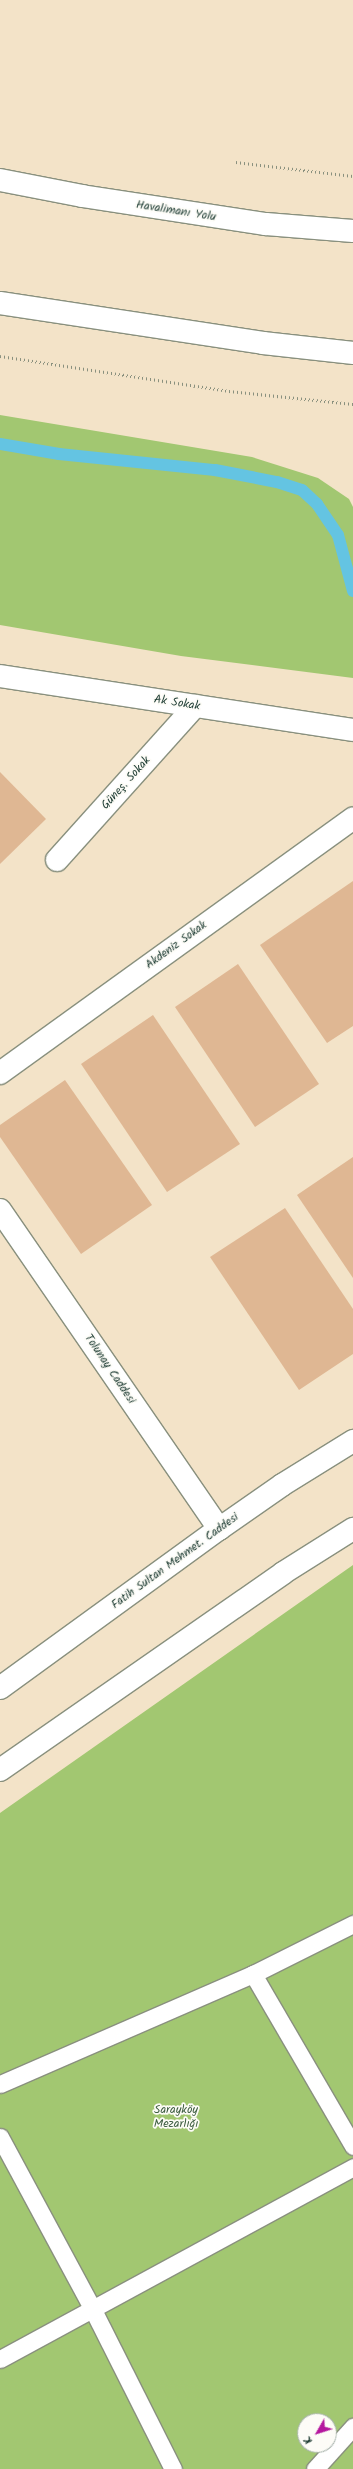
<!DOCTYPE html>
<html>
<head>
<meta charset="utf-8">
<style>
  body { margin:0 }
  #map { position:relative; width:353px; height:2469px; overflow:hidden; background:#f3e3c8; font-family:Kalam,sans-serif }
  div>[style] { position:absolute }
  .green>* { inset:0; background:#a2c771 }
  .stream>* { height:12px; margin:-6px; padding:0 6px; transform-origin:6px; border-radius:6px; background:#64c4e2 }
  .building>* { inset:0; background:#dfb793 }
  .path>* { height:2.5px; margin-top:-1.25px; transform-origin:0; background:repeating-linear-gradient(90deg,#89907e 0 1px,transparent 0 4px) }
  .roads { filter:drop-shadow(1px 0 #89907e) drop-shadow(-1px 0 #89907e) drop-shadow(0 1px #89907e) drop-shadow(0 -1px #89907e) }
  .lane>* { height:17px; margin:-8.5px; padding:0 8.5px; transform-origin:8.5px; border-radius:8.5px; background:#fff }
  .street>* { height:22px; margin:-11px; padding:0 11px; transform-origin:11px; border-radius:11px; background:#fff }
  .secondary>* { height:22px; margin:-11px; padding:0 11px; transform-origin:11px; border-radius:11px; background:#fff }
  .highway>* { height:22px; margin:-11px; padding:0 11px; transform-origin:11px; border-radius:11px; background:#fff }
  span { translate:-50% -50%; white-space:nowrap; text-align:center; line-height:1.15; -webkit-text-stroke:3.5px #fdfcf7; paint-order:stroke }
  .street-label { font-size:12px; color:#1f3d34 }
  .park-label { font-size:12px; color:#406043 }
  .north { position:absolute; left:297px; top:2413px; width:40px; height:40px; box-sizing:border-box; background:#fdfcf7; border:1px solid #a4b0a9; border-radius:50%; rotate:231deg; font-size:11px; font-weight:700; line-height:16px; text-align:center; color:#1f3d34 }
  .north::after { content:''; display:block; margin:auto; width:14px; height:18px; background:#b5179e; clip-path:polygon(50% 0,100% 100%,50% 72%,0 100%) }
</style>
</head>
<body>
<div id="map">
  <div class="green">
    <div style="clip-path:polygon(0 415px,252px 457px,318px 478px,349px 499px,353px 507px,353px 678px,181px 656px,0 625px)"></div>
    <div style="clip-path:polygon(evenodd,353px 1565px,353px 2469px,0 2469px,0 1813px,353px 1565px,305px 2421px,329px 2421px,329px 2445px,305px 2445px,305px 2421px)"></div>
  </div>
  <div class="stream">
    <div style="left:0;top:444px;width:60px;rotate:9.6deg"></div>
    <div style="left:59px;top:454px;width:157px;rotate:5.9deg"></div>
    <div style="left:215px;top:470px;width:63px;rotate:11deg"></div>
    <div style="left:277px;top:482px;width:26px;rotate:18deg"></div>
    <div style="left:302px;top:490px;width:21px;rotate:43deg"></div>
    <div style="left:317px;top:504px;width:37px;rotate:56deg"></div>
    <div style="left:338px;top:535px;width:58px;rotate:75deg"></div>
  </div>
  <div class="building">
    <div style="clip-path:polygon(0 772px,46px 819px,0 864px)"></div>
    <div style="clip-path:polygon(353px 881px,353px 1026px,327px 1043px,260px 945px)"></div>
    <div style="clip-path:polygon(238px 964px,319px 1084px,255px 1127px,175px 1007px)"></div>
    <div style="clip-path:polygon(153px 1015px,240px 1144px,167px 1192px,81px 1064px)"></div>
    <div style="clip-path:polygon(65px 1080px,152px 1205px,81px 1254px,0 1137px,0 1125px)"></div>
    <div style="clip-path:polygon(353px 1157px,353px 1278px,297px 1195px)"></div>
    <div style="clip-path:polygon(285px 1208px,353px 1309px,353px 1354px,299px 1390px,210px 1257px)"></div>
  </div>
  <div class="path">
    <div style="left:236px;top:162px;width:118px;rotate:6.8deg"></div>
    <div style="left:0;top:356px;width:232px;rotate:8.7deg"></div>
    <div style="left:229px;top:391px;width:125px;rotate:6deg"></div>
  </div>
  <div class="roads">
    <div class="lane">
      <div style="left:253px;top:1974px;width:199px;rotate:59.8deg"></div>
      <div style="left:0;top:2084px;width:276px;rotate:-23.5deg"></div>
      <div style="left:253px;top:1974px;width:112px;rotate:-26.6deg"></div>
      <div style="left:0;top:2137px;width:194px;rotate:61.7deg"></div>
      <div style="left:92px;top:2308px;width:180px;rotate:63.3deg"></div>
      <div style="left:0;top:2359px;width:402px;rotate:-28.5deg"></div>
      <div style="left:315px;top:2469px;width:57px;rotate:-47.9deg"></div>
    </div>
    <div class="street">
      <div style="left:0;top:676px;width:357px;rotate:8.7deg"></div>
      <div style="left:57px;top:860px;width:207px;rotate:-48.1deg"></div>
      <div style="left:0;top:1073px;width:435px;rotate:-35.8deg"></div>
      <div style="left:0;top:1210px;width:387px;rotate:55.5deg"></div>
    </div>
    <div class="secondary">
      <div style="left:0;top:1688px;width:271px;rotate:-36deg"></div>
      <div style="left:219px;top:1529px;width:77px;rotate:-34.9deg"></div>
      <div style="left:282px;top:1485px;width:84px;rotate:-31.8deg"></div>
      <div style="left:0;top:1770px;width:345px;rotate:-34.8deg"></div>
      <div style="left:283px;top:1573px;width:83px;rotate:-32.2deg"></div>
    </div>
    <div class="highway">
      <div style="left:0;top:180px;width:84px;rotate:11deg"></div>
      <div style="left:82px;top:196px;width:186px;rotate:8.7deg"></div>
      <div style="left:266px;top:224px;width:87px;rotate:4.6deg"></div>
      <div style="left:0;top:303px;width:266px;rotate:8.6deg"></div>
      <div style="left:263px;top:343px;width:91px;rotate:6.3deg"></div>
    </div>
  </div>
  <div class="street-label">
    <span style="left:176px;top:211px;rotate:9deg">Havalimanı Yolu</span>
    <span style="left:177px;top:703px;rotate:9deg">Ak Sokak</span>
    <span style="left:126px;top:783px;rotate:-48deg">Güneş. Sokak</span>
    <span style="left:176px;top:945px;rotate:-36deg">Akdeniz Sokak</span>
    <span style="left:110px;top:1369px;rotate:56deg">Tolunay Caddesi</span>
    <span style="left:175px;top:1561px;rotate:-36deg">Fatih Sultan Mehmet. Caddesi</span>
  </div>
  <div class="park-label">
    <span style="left:176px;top:2117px">Sarayköy<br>Mezarlığı</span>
  </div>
  <div class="north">K</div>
</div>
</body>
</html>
